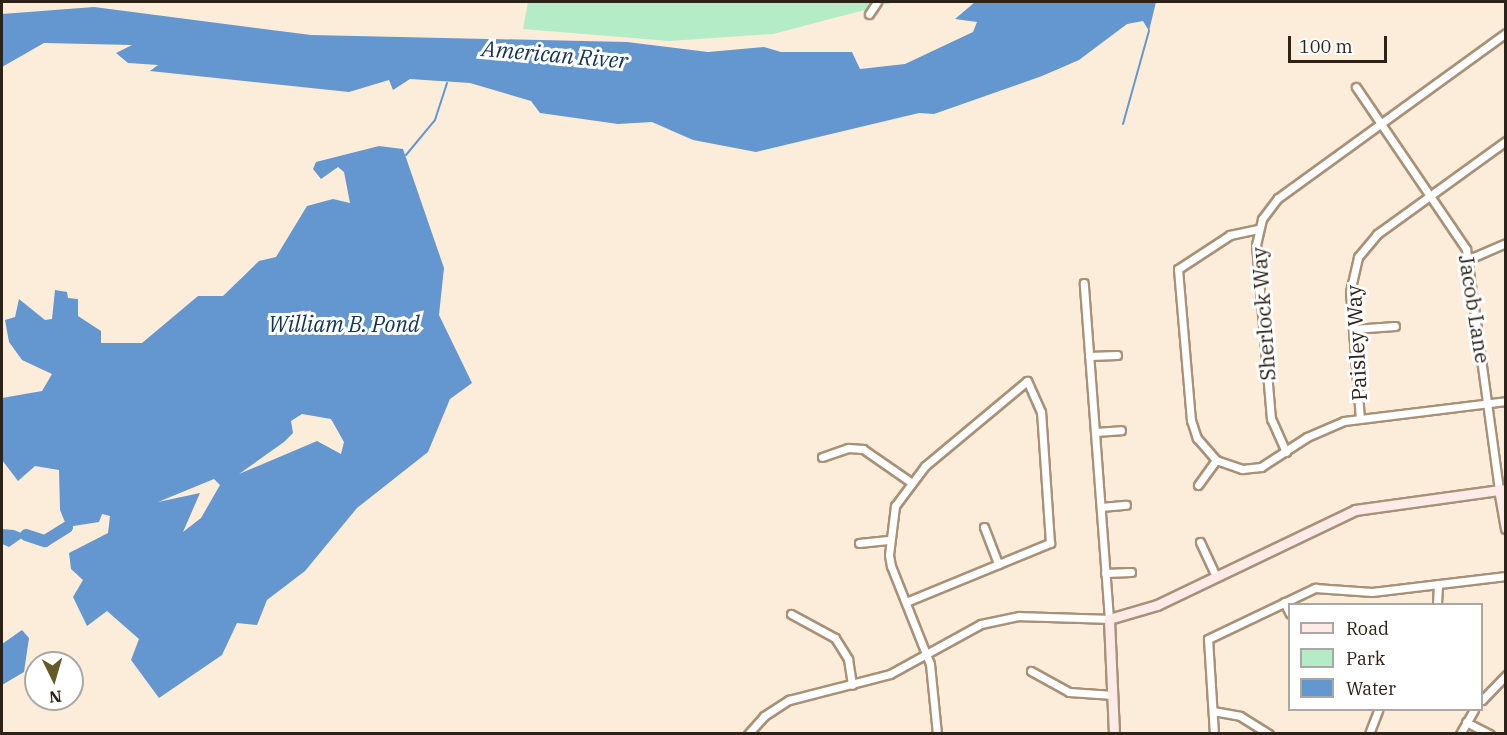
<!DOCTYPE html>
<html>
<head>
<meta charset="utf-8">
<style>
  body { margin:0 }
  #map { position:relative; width:1507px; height:735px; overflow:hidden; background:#fceddb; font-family:"IBM Plex Serif",serif }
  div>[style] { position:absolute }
  .green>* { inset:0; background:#b3ecc6 }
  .water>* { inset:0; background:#6496cf }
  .stream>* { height:2px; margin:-1px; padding:0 1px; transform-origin:1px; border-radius:1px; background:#6496cf }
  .river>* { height:12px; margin:-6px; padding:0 6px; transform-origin:6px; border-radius:6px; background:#6496cf }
  .roads { filter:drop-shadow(2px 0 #a99177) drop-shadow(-2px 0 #a99177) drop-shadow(0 2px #a99177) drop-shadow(0 -2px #a99177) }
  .street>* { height:7px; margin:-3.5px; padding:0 3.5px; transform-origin:3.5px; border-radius:3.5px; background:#fff }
  .secondary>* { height:9px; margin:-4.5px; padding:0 4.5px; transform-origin:4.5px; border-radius:4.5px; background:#feebe8 }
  span { translate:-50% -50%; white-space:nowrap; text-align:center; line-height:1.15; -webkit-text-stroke:6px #fff; paint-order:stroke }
  .street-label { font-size:21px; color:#2c2218 }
  .water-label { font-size:22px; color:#103359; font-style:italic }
  .frame { position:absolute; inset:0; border:3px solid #2c2218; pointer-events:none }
  .legend { position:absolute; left:1288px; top:603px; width:195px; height:108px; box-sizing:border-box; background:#fff; border:2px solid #aba7a3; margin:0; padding:8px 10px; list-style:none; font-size:18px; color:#2c2218 }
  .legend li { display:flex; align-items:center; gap:12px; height:30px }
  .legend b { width:30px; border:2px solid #aba7a3 }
  .north { position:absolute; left:24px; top:651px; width:60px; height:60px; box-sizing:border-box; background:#fff; border:2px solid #aba7a3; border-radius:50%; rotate:175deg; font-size:16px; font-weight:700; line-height:24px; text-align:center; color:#2c2218 }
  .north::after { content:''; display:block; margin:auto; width:21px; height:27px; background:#685a27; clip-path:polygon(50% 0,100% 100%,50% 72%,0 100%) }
  .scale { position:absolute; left:1288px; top:36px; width:99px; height:27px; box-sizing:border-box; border:3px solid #2c2218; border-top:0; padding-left:8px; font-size:18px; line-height:21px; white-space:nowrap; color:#2c2218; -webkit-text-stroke:4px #fff; paint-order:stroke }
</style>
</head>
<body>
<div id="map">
  <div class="green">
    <div style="clip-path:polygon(528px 2px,895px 2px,773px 34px,669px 41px,523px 29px)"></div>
  </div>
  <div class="water">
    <div style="clip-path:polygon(975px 2px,1156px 2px,1149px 31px,1143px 21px,1127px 24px,1079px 60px,1042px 76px,934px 114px,919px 113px,756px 152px,693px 140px,652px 122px,618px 124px,540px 113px,531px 101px,470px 83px,410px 79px,393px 90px,389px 80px,349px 92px,150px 71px,158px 65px,128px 63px,116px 53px,132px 45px,44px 43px,2px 67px,2px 14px,94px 7px,311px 35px,627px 42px,708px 52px,764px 47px,781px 52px,852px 52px,860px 69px,905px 64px,973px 32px,977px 22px,955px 19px)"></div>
    <div style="clip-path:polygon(evenodd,379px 146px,403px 149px,444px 268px,439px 315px,472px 383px,450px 399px,428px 452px,357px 508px,305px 571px,267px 600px,257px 625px,237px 623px,222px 655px,159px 698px,131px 660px,139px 639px,107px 611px,87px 626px,73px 597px,83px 580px,71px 569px,69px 553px,108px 533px,110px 516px,102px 514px,99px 522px,67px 527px,60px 510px,59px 470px,35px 466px,18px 481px,2px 460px,2px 398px,42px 391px,52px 374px,22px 360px,9px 342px,5px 320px,15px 317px,19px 299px,45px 320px,52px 319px,55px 290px,67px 292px,68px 298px,78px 299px,78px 316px,101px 331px,101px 343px,142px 343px,198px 296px,223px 296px,259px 261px,276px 257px,307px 206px,333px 199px,350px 203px,344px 172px,338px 167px,321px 179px,313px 169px,316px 162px,379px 146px,302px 414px,331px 419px,344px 442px,341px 454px,317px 441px,239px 474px,284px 442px,293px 433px,291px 421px,302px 414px,379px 146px,214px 479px,220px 485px,201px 518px,183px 532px,200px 493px,158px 502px,214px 479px)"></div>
    <div style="clip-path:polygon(2px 529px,14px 530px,26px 535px,9px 547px,2px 544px)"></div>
    <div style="clip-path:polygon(22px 630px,29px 638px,24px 672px,2px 685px,2px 644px)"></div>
  </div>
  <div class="stream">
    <div style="left:1123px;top:124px;width:97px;rotate:-74.4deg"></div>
    <div style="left:406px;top:155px;width:45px;rotate:-50.4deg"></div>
    <div style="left:435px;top:120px;width:39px;rotate:-72deg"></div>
  </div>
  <div class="river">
    <div style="left:26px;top:535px;width:20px;rotate:18deg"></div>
    <div style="left:45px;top:541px;width:26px;rotate:-32deg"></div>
  </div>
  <div class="roads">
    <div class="street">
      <div style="left:869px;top:14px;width:14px;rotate:-56deg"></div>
      <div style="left:1356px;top:87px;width:196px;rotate:55.8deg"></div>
      <div style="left:1466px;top:249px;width:242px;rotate:82.2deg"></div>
      <div style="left:1258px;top:229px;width:29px;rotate:168deg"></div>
      <div style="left:1230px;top:235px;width:62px;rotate:146.8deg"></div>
      <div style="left:1178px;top:269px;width:152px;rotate:85.1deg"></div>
      <div style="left:1191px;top:420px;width:19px;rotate:72deg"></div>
      <div style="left:1197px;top:438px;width:29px;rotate:49deg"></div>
      <div style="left:1216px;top:460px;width:28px;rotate:19deg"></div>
      <div style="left:1242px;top:469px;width:19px;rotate:-6deg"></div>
      <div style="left:1261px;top:467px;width:55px;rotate:-33.1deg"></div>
      <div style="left:1307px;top:437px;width:40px;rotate:-23.4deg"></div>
      <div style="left:1344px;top:421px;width:163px;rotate:-7deg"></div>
      <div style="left:1469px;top:259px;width:40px;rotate:-23.4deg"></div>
      <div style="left:1353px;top:329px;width:42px;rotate:-4.1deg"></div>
      <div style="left:1089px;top:356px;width:28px;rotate:-2deg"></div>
      <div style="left:1360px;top:419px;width:127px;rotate:-94.5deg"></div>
      <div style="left:1350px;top:292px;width:36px;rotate:-77deg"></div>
      <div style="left:1358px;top:257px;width:30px;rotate:-50deg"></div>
      <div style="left:1377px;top:234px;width:159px;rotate:-35.8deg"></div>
      <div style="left:1095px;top:432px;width:26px;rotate:-4deg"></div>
      <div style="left:1286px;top:452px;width:36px;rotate:-114deg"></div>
      <div style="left:1271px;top:419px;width:175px;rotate:-94.9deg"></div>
      <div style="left:1256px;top:245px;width:27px;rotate:-77deg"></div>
      <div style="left:1262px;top:219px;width:26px;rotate:-53deg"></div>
      <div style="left:1278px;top:198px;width:281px;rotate:-35.9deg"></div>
      <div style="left:822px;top:457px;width:28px;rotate:-19deg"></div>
      <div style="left:848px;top:448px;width:15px;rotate:4deg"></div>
      <div style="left:863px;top:449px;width:56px;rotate:34.8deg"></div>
      <div style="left:1198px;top:485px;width:31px;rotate:-54deg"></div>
      <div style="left:1101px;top:507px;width:25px;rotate:-5deg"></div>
      <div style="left:984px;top:527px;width:40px;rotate:69deg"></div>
      <div style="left:1200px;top:542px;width:38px;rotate:65deg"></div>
      <div style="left:859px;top:543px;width:29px;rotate:-6deg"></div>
      <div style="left:1105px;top:573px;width:26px;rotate:-2deg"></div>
      <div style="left:906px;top:602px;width:156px;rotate:-22.3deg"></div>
      <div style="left:1050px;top:543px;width:131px;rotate:-93.9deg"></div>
      <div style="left:1041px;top:412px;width:34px;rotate:-114deg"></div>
      <div style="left:1027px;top:381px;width:133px;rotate:140.2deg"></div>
      <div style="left:925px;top:466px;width:50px;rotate:126.9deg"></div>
      <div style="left:895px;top:506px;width:49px;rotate:97deg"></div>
      <div style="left:889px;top:555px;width:11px;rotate:80deg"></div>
      <div style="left:891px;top:566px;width:105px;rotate:68.3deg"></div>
      <div style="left:930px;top:664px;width:70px;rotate:84.3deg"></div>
      <div style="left:1284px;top:602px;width:13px;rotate:63deg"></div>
      <div style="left:1437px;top:604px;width:20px;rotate:-87deg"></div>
      <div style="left:791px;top:614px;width:50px;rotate:28.6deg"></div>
      <div style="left:835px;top:638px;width:25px;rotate:58deg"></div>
      <div style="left:848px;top:659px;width:26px;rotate:81deg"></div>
      <div style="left:1031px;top:671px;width:43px;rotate:28.9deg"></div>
      <div style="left:1069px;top:692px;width:44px;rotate:3.9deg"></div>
      <div style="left:1482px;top:700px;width:35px;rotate:-46deg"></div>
      <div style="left:1213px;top:711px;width:27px;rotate:10deg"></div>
      <div style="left:1240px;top:716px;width:34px;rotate:32deg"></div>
      <div style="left:1466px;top:722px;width:27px;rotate:27deg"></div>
      <div style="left:748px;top:734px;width:24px;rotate:-48deg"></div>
      <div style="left:764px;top:716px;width:30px;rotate:-33deg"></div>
      <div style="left:789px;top:700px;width:104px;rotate:-14.4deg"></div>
      <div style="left:890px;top:674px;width:104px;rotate:-28.8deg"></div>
      <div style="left:981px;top:624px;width:39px;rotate:-12deg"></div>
      <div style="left:1019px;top:616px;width:90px;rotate:1.9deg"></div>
      <div style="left:1109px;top:619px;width:337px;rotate:-94.3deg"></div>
      <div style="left:1214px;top:734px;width:95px;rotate:-93.6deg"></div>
      <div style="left:1208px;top:639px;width:119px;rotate:-25.5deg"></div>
      <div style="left:1315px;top:588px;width:57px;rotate:4deg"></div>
      <div style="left:1372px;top:592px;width:135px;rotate:-6.8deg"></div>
      <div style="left:1369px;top:734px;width:26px;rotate:-69deg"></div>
      <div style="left:1460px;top:734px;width:28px;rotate:-60deg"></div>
    </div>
    <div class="secondary">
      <div style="left:1499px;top:489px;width:40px;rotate:80deg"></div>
      <div style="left:1114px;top:734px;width:115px;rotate:-92.5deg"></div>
      <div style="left:1109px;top:619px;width:50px;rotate:-16.3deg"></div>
      <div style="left:1157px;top:605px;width:220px;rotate:-25.6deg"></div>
      <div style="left:1355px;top:510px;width:152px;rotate:-7.9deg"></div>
    </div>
  </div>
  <div class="street-label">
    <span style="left:1475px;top:309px;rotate:81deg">Jacob Lane</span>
    <span style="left:1263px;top:314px;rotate:-94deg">Sherlock Way</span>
    <span style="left:1356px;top:343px;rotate:-93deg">Paisley Way</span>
  </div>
  <div class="water-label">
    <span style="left:555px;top:54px;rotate:5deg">American River</span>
    <span style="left:344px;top:324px">William B. Pond</span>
  </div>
  <div class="frame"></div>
  <ul class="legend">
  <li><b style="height:8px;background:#feebe8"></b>Road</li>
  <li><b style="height:16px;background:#b3ecc6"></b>Park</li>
  <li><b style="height:16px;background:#6496cf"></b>Water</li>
  </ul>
  <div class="north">N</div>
  <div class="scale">100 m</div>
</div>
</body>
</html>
